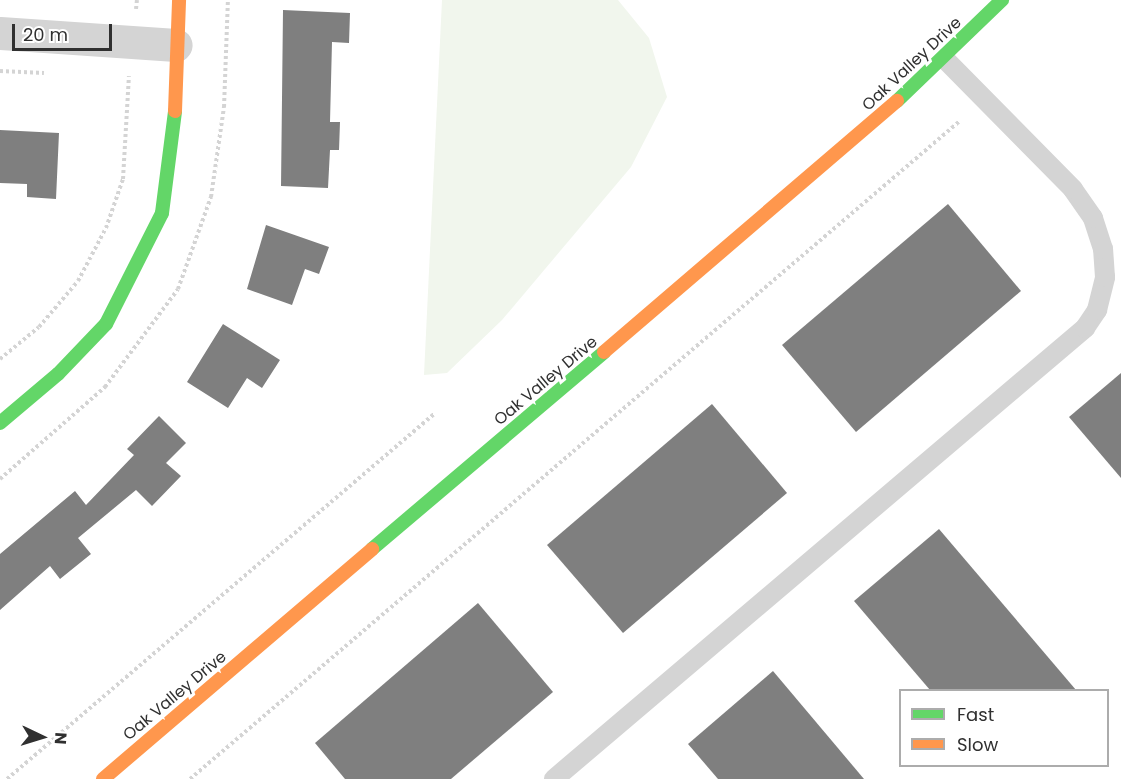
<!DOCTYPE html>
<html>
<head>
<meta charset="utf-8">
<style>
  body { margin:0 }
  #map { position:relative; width:1121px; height:779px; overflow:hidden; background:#fff; font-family:Poppins,sans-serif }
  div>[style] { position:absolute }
  .green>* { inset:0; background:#f1f6ed }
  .building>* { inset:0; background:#7f7f7f }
  .path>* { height:4px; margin-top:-2px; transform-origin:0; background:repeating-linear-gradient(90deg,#d4d4d4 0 3px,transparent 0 6px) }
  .lane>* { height:20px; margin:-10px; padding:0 10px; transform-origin:10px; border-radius:10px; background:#d4d4d4 }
  .street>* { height:33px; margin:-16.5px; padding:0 16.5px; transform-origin:16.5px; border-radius:16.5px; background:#d4d4d4 }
  .fast>* { height:14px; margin:-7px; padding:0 7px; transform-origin:7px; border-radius:7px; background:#63d668 }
  .slow>* { height:14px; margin:-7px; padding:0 7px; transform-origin:7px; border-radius:7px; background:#ff974d }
  span { translate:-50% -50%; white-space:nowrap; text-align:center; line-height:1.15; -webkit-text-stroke:6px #fff; paint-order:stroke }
  .street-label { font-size:16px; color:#303030 }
  .legend { position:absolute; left:899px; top:689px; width:210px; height:78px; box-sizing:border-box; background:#fff; border:2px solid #acacac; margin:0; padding:8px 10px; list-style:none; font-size:18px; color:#303030 }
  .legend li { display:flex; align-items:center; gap:12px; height:30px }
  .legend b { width:30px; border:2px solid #acacac }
  .north { position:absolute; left:12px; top:707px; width:60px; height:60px; -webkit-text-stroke:4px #fff; paint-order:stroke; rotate:94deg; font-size:16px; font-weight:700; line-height:24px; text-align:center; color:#303030 }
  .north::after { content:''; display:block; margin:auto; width:21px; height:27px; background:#303030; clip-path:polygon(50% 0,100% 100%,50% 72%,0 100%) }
  .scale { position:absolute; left:12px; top:24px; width:100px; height:27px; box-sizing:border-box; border:3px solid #303030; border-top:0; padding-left:8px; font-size:18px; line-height:21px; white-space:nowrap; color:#303030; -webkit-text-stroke:4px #fff; paint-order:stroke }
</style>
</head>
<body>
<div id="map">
  <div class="green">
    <div style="clip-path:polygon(442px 0,618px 0,649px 38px,667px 97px,631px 167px,502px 320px,447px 373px,424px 375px)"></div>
  </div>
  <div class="building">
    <div style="clip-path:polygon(283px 10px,350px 13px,349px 43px,332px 42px,330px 122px,340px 122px,339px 150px,330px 150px,328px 188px,281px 186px)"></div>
    <div style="clip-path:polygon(0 130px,59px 133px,56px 199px,27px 197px,27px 184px,0 183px)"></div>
    <div style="clip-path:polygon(948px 204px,1021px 291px,856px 432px,782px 345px)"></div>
    <div style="clip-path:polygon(266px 225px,329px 247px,319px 274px,305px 269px,292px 305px,247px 289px)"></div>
    <div style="clip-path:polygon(223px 324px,280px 360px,262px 388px,247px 378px,228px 408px,187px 382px)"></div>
    <div style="clip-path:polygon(1121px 373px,1121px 478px,1069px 417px)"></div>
    <div style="clip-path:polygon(712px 404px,787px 493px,623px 633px,547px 545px)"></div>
    <div style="clip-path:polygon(159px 416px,186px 443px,166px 463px,181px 476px,152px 506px,136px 490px,78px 538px,91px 554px,60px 579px,50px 566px,0 610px,0 554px,75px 491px,86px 505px,134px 455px,127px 449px)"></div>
    <div style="clip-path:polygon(939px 529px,1076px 690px,930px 690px,854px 601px)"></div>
    <div style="clip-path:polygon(478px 603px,553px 692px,451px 779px,345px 779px,315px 743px)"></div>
    <div style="clip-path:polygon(773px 671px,864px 779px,718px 779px,688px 744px)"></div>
  </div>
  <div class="path">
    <div style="left:136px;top:9px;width:9px;rotate:-84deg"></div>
    <div style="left:0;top:71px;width:44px;rotate:2.6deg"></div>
    <div style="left:0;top:359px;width:50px;rotate:-39.4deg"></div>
    <div style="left:39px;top:327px;width:60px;rotate:-49.7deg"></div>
    <div style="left:78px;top:281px;width:60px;rotate:-62.2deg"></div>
    <div style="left:106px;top:228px;width:52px;rotate:-70.9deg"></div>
    <div style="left:123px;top:179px;width:103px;rotate:-86.7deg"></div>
    <div style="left:0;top:479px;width:140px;rotate:-41.2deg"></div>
    <div style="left:105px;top:387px;width:122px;rotate:-53.3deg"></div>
    <div style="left:178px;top:289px;width:98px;rotate:-70.3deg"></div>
    <div style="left:211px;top:197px;width:91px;rotate:-81.8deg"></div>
    <div style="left:224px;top:107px;width:107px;rotate:-87.9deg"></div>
    <div style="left:7px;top:779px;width:562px;rotate:-40.52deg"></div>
    <div style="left:190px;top:779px;width:1013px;rotate:-40.52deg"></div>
  </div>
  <div class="lane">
    <div style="left:554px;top:779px;width:697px;rotate:-40.34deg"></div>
    <div style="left:1085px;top:328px;width:22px;rotate:-56deg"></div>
    <div style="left:1097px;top:310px;width:34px;rotate:-76deg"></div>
    <div style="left:1105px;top:277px;width:28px;rotate:-94deg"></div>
    <div style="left:1103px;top:249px;width:33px;rotate:-108deg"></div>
    <div style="left:1093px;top:218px;width:35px;rotate:-125deg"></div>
    <div style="left:1073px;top:189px;width:182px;rotate:-134.6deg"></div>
  </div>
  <div class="street">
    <div style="left:0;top:33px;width:176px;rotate:3.9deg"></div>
  </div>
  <div class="fast">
    <div style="left:897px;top:101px;width:146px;rotate:-43.9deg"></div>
    <div style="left:0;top:423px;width:76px;rotate:-40.2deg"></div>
    <div style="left:58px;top:374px;width:69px;rotate:-46.2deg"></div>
    <div style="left:106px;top:324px;width:124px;rotate:-63.2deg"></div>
    <div style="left:162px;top:213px;width:103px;rotate:-82.7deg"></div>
    <div style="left:372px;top:549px;width:304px;rotate:-40.3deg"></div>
  </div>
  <div class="slow">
    <div style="left:175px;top:111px;width:111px;rotate:-87.9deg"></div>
    <div style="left:604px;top:352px;width:386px;rotate:-40.6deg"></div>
    <div style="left:103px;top:779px;width:354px;rotate:-40.5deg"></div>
  </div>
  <div class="street-label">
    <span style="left:912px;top:64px;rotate:-43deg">Oak Valley Drive</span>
    <span style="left:546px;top:381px;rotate:-40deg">Oak Valley Drive</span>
    <span style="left:175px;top:696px;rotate:-40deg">Oak Valley Drive</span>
  </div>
  <ul class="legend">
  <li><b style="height:8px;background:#63d668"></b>Fast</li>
  <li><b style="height:8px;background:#ff974d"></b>Slow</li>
  </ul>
  <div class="north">N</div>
  <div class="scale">20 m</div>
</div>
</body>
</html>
